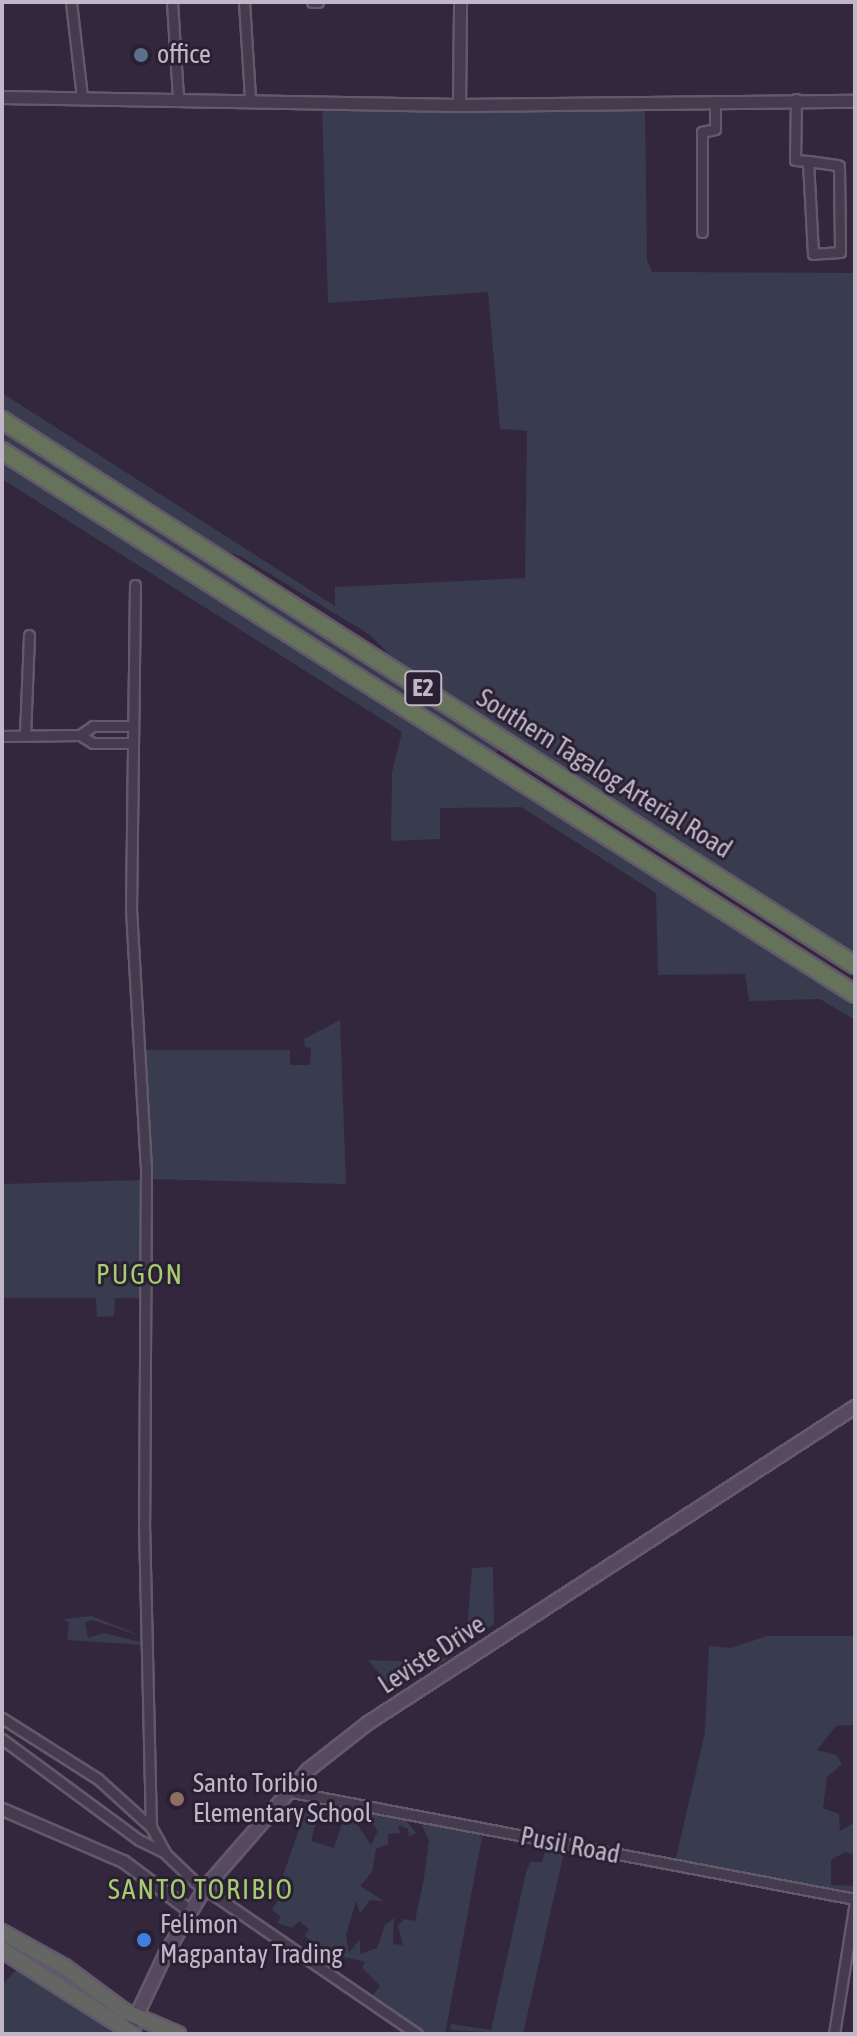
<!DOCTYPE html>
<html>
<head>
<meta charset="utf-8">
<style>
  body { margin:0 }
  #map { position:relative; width:857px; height:2036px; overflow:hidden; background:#33273d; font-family:"Asap Condensed",sans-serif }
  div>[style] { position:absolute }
  .green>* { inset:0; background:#383c4e }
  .roads { filter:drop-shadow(2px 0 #63596b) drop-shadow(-2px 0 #63596b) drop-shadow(0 2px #63596b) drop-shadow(0 -2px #63596b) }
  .minor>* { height:9px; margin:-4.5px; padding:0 4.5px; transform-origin:4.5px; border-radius:4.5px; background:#453b4e }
  .tertiary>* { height:11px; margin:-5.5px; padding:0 5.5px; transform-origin:5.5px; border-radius:5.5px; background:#453b4e }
  .secondary>* { height:12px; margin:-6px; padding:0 6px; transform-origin:6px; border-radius:6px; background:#574a60 }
  .trunk>* { height:14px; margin:-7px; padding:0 7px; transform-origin:7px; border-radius:7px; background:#646663 }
  .motorway>* { height:16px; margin:-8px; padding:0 8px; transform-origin:8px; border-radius:8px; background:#647359 }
  .dots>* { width:22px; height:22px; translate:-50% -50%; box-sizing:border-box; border:4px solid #2a2033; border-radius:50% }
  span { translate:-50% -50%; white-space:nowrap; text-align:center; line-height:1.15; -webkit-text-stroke:6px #2a2033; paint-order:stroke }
  .shield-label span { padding:2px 6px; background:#2a2033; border:2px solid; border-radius:6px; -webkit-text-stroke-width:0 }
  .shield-label { font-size:24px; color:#c1b7c8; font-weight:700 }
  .poi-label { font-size:26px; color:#c1b7c8 }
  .left { translate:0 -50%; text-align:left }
  .street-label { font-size:26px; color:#c1b7c8 }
  .neighbourhood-label { font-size:28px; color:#a7cc6f; letter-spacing:2px }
  .frame { position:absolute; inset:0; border:4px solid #c1b7c8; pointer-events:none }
</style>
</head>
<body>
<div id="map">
  <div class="green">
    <div style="clip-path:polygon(322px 105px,645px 107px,647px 260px,652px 272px,855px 273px,855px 954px,403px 668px,370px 635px,242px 557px,202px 542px,2px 414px,2px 393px,335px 606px,335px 587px,525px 578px,527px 431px,500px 429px,488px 292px,328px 303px)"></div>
    <div style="clip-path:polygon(2px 427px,501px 745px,493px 758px,2px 446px)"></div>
    <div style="clip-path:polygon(2px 459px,731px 921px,855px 1007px,855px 1020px,820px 999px,749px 1001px,745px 974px,658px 975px,656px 893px,521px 807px,440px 808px,440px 839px,391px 841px,392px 772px,402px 732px,2px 479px)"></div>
    <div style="clip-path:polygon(340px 1020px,346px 1184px,150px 1179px,144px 1050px,290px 1050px,290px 1065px,310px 1065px,311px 1048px,305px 1047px,304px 1039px)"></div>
    <div style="clip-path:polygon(143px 1180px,140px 1298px,115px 1298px,114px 1316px,97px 1317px,96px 1298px,2px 1298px,2px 1184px)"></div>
    <div style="clip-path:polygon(493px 1567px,494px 1624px,466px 1643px,472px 1568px)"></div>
    <div style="clip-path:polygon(92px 1616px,144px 1637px,92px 1620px,85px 1622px,88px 1638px,104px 1633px,141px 1642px,144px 1645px,67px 1640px,69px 1623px,64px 1619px)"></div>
    <div style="clip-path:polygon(767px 1636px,855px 1636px,855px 1725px,836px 1726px,817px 1750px,836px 1755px,842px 1764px,827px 1777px,823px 1808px,839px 1814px,840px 1831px,855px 1822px,855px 1855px,845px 1852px,831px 1860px,831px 1885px,855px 1886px,855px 1896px,675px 1862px,705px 1733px,709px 1646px,731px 1648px)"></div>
    <div style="clip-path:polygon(453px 1656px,437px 1666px,433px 1660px,411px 1676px,399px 1673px,394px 1680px,402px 1686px,395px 1693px,368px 1660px,423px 1662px,435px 1657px)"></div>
    <div style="clip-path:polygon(308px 1802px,321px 1804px,311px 1841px,334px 1848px,347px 1809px,371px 1845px,378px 1831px,362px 1811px,405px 1819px,416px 1833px,409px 1837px,408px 1829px,398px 1825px,400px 1833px,388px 1834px,388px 1844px,376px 1849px,372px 1872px,360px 1886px,384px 1901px,370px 1900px,360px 1913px,356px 1901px,346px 1935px,349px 1953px,360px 1939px,360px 1954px,377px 1948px,385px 1925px,394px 1918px,393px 1944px,403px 1945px,398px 1926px,404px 1919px,415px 1921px,424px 1878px,429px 1840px,420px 1822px,475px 1831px,482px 1837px,445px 2034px,423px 2034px,371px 1998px,380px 1986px,362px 1968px,365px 1962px,340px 1956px,335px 1963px,305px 1936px,309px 1929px,299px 1921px,292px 1928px,277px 1923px,281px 1917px,272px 1910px,283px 1892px,279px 1888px)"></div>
    <div style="clip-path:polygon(547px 1845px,565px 1848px,523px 2034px,450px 2030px,451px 2024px,491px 2030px,526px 1872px,530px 1862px,542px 1862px)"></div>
    <div style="clip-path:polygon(19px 1967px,49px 1985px,114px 2034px,2px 2034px,2px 1985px)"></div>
  </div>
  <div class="roads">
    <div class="minor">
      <div style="left:71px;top:2px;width:96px;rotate:83.4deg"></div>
      <div style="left:172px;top:2px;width:95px;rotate:86.4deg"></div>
      <div style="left:244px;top:2px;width:96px;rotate:86.4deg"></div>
      <div style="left:312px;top:2px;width:6px"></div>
      <div style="left:796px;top:99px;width:61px;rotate:90.9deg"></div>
      <div style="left:795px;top:160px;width:13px;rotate:4deg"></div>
      <div style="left:808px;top:161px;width:29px;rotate:8deg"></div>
      <div style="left:837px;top:165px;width:2px;rotate:27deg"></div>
      <div style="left:839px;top:166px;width:86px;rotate:89.3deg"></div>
      <div style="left:840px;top:252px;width:27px;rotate:176deg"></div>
      <div style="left:813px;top:254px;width:93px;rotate:-93.1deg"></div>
      <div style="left:702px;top:232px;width:100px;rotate:-90deg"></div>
      <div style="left:702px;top:132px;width:13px;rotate:-13deg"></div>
      <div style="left:715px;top:129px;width:28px;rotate:-90deg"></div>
      <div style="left:135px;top:585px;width:324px;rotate:90.7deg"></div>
      <div style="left:131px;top:909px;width:259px;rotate:86.7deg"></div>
      <div style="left:146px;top:1168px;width:354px;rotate:90.3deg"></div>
      <div style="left:144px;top:1522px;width:305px;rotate:88.7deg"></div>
      <div style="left:25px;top:735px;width:100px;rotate:-87.7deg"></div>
      <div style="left:80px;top:735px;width:15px;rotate:32deg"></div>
      <div style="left:93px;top:743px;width:39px"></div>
      <div style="left:2px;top:736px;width:78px;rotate:-0.7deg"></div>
      <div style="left:80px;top:735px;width:16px;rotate:-35deg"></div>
      <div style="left:93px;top:726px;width:39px"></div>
      <div style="left:2px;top:1718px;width:114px;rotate:32.4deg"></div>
      <div style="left:98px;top:1779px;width:72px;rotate:42.2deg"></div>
      <div style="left:151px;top:1827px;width:31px;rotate:61deg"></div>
      <div style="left:166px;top:1854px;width:40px;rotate:44deg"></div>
      <div style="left:195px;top:1882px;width:269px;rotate:34.4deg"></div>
      <div style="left:2px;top:1739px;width:170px;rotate:36.4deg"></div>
      <div style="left:139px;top:1840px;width:28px;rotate:26deg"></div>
      <div style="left:287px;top:1791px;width:578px;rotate:10.77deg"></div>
      <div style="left:834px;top:2034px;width:134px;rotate:-81deg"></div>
    </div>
    <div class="tertiary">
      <div style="left:2px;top:97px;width:457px;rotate:1deg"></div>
      <div style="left:459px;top:105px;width:396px;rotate:-0.6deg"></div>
      <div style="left:459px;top:105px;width:103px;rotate:-89.4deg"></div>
      <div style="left:2px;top:1809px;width:132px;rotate:23.3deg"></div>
      <div style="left:123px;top:1861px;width:84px;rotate:36.7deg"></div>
    </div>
    <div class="secondary">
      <div style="left:128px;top:2034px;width:87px;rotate:-64.9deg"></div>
      <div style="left:165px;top:1955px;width:78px;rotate:-59.2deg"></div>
      <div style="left:205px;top:1888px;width:157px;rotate:-48.9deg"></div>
      <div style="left:308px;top:1770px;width:76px;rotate:-38.1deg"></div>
      <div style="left:368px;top:1723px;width:581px;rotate:-32.98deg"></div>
    </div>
    <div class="trunk">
      <div style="left:2px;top:1932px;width:72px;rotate:29.1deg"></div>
      <div style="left:65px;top:1967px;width:74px;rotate:36.7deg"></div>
      <div style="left:124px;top:2011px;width:59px;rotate:23.1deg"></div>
      <div style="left:2px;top:1950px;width:156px;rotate:32.5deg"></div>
    </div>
    <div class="motorway">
      <div style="left:2px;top:420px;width:1012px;rotate:32.58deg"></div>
      <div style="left:2px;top:451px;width:1011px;rotate:32.48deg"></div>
    </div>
  </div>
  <div class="dots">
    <div style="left:141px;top:55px;background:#5c6f8a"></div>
    <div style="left:177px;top:1799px;background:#8d6e63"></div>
    <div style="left:144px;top:1940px;background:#3f7fe0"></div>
  </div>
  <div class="shield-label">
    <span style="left:423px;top:688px">E2</span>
  </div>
  <div class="poi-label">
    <span class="left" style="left:157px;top:55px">office</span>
    <span class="left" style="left:193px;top:1799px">Santo Toribio<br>Elementary School</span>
    <span class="left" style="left:160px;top:1940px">Felimon<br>Magpantay Trading</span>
  </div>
  <div class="street-label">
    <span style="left:604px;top:774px;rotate:32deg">Southern Tagalog Arterial Road</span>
    <span style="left:432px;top:1655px;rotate:-33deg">Leviste Drive</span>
    <span style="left:570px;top:1846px;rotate:11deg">Pusil Road</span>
  </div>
  <div class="neighbourhood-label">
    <span style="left:140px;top:1274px">PUGON</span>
    <span style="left:201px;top:1889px">SANTO TORIBIO</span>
  </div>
  <div class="frame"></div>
</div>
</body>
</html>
